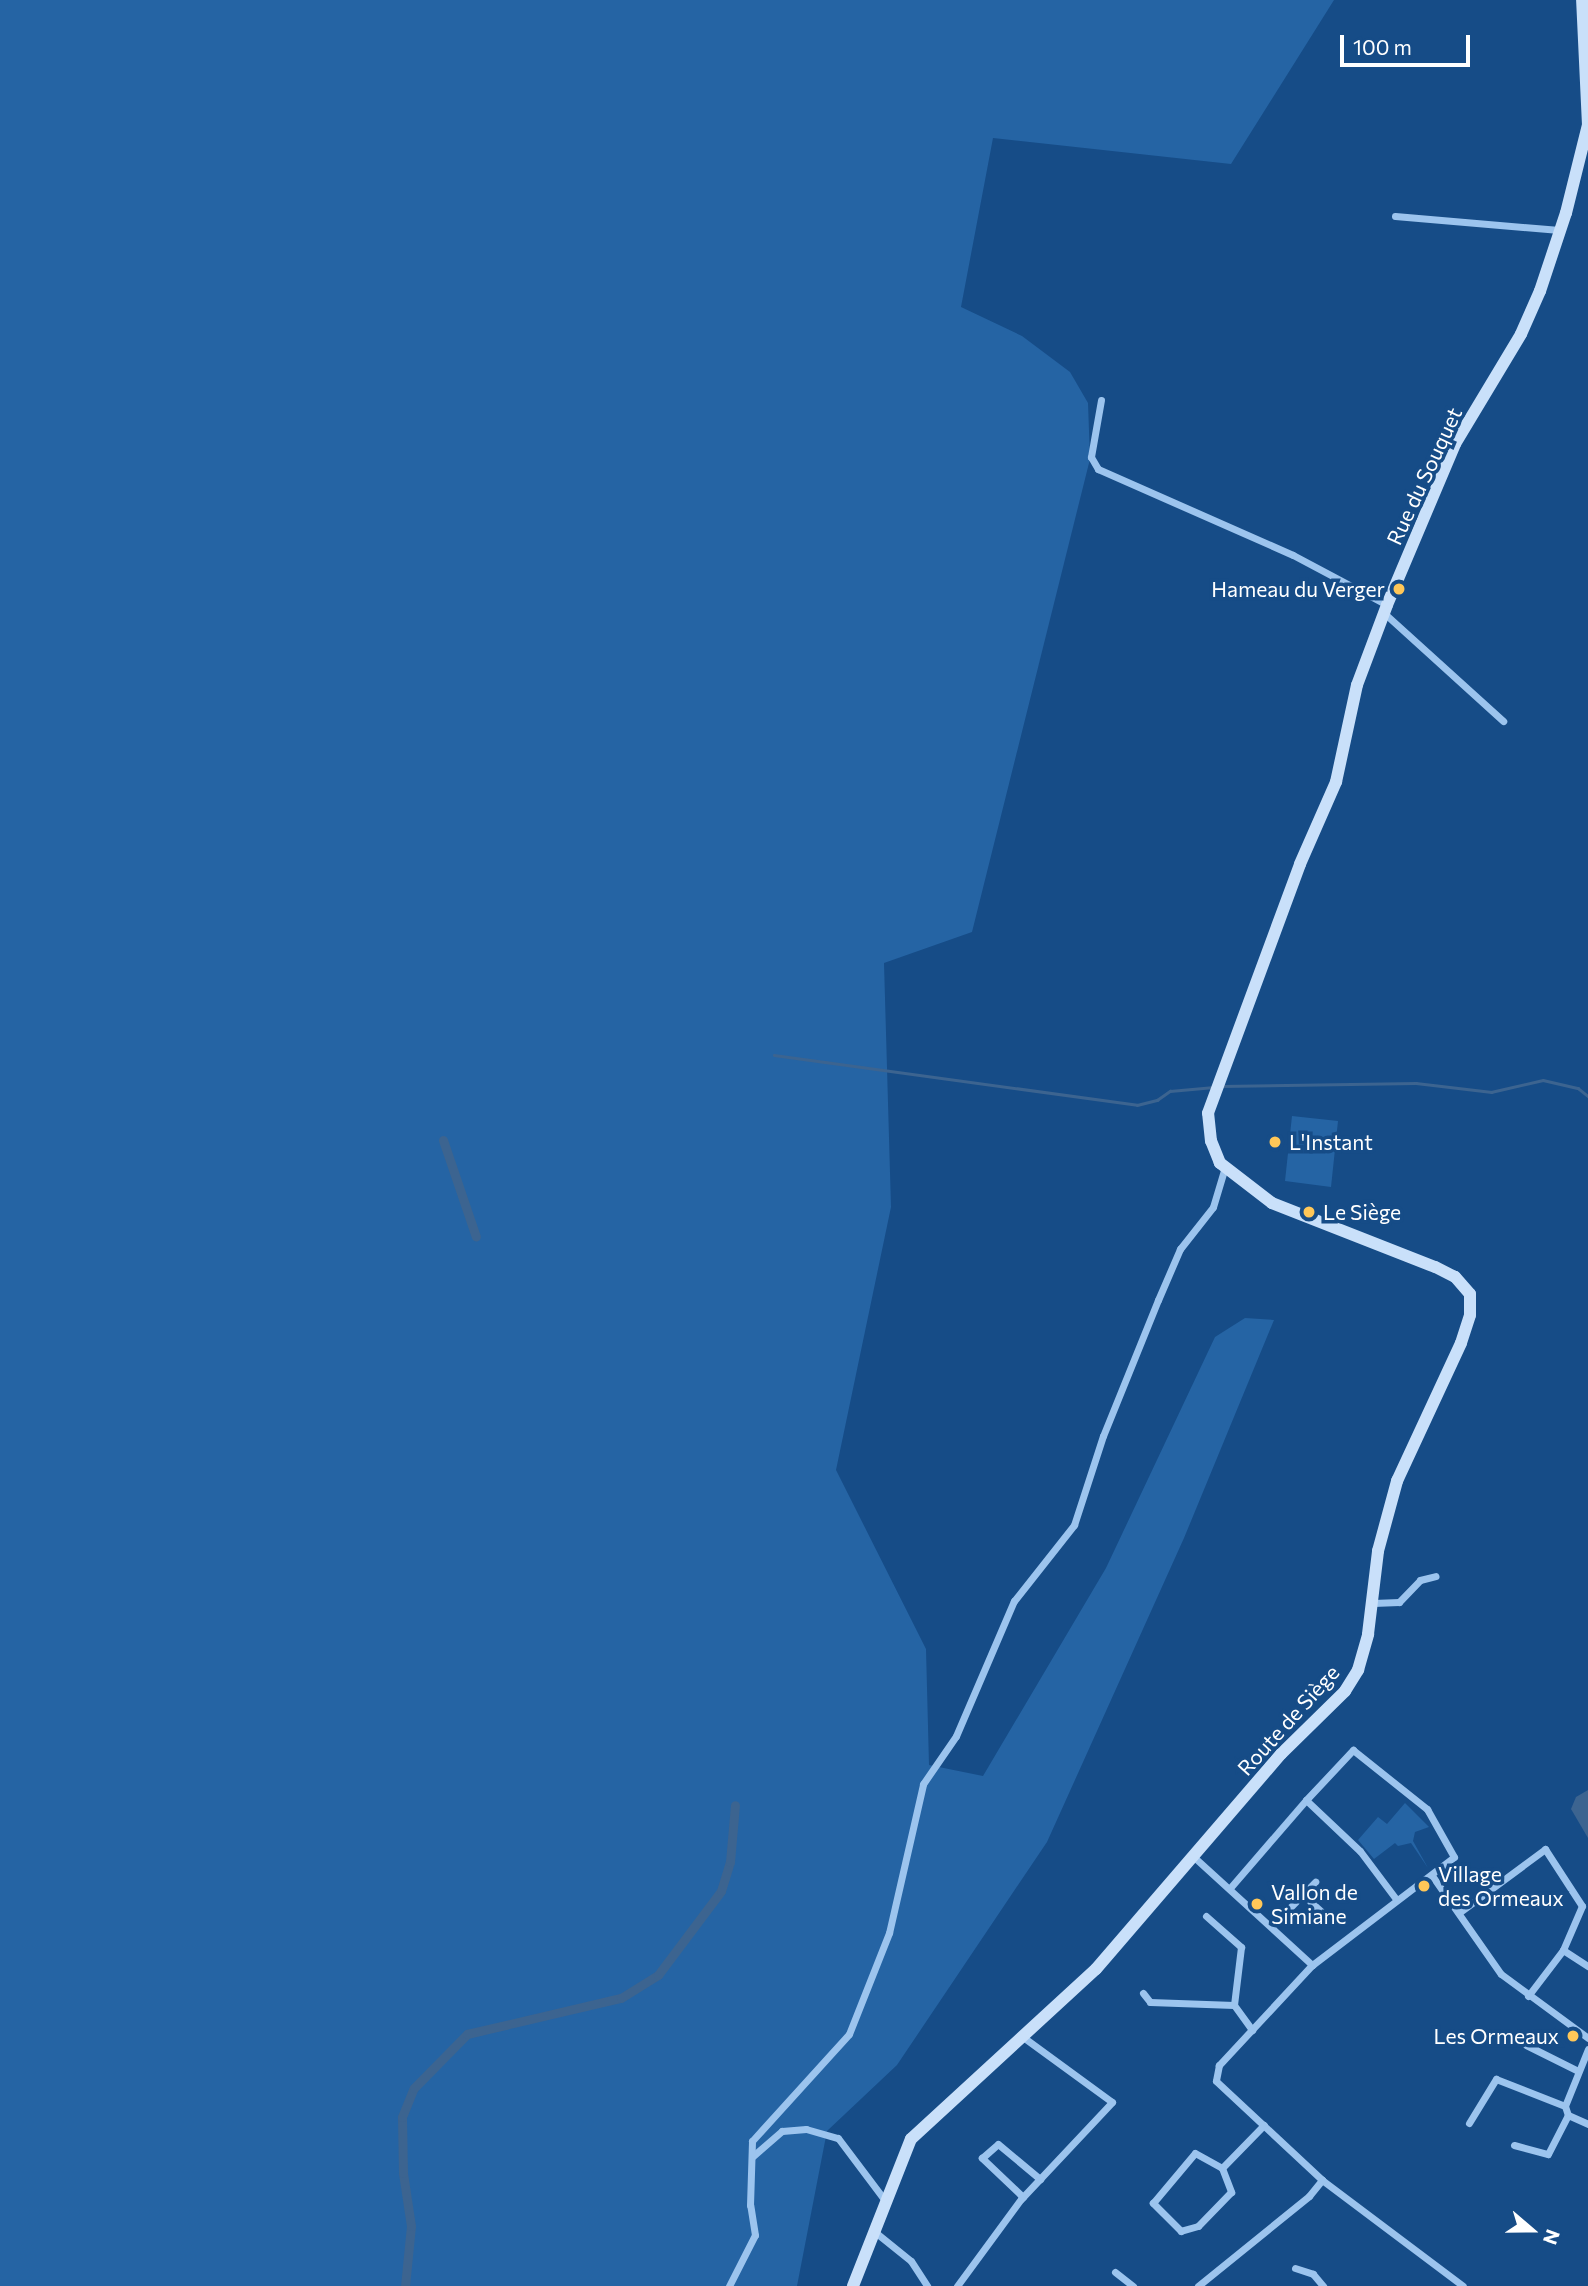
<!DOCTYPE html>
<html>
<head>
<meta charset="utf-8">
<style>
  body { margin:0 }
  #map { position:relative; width:1588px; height:2286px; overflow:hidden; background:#164c87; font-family:Commissioner,sans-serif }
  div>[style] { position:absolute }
  .green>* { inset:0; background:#2564a4 }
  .water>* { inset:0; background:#3c6490 }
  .stream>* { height:2.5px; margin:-1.25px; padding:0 1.25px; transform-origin:1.25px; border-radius:1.25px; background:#3c6490 }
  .canal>* { height:9px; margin:-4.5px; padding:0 4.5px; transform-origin:4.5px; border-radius:4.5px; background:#3c6490 }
  .street>* { height:7px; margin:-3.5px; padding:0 3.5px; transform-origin:3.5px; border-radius:3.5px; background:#9cc4ee }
  .secondary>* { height:12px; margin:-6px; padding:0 6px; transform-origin:6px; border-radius:6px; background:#c9e0fa }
  .dots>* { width:19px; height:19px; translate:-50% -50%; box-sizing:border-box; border:4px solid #164c87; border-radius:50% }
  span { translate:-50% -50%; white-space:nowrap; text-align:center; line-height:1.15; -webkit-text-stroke:7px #164c87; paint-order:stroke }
  .street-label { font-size:21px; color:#fff }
  .poi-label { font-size:21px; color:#fff }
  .right { translate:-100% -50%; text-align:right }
  .left { translate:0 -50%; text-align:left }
  .north { position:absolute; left:1497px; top:2195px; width:70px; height:70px; -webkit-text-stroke:5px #164c87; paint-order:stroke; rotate:110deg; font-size:19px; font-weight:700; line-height:28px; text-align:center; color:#fff }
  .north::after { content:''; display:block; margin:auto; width:24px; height:32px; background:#fff; clip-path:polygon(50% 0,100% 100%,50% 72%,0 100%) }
  .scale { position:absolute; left:1340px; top:35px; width:130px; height:32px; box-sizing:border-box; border:4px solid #fff; border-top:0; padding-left:9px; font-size:21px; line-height:24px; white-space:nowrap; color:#fff; -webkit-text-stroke:5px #164c87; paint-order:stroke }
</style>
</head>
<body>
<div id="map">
  <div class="green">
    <div style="clip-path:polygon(0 0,1334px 0,1231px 164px,993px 138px,961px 307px,1022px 336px,1070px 372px,1088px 403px,1090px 459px,972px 932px,884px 963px,891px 1207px,836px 1470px,926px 1649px,929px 1765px,983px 1776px,1106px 1568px,1215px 1337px,1245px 1318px,1274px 1320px,1184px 1538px,1047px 1842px,897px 2065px,827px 2131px,797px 2286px,0 2286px)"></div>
    <div style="clip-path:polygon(1292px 1116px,1338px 1121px,1331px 1187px,1285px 1181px)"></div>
    <div style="clip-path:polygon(1405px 1803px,1429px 1827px,1415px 1832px,1413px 1841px,1428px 1868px,1411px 1843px,1398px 1846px,1395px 1843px,1374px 1859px,1358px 1840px,1378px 1817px,1387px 1824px)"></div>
  </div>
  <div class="water">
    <div style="clip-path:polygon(1588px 1790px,1588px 1838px,1571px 1809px,1576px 1797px)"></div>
  </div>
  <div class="stream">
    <div style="left:774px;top:1055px;width:366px;rotate:7.8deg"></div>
    <div style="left:1137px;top:1105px;width:21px;rotate:-14deg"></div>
    <div style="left:1157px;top:1100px;width:16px;rotate:-35deg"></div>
    <div style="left:1170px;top:1091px;width:44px;rotate:-5.2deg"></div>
    <div style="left:1221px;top:1086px;width:195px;rotate:-0.9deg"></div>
    <div style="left:1416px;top:1083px;width:76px;rotate:6.8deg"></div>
    <div style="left:1491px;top:1092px;width:53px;rotate:-13deg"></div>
    <div style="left:1543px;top:1080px;width:36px;rotate:13deg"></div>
    <div style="left:1578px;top:1088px;width:13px;rotate:39deg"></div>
  </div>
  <div class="canal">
    <div style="left:443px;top:1140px;width:102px;rotate:71.2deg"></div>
    <div style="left:405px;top:2286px;width:60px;rotate:-84.3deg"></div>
    <div style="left:411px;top:2226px;width:54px;rotate:-98.6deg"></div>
    <div style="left:403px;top:2173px;width:56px;rotate:-91deg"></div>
    <div style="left:402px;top:2117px;width:31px;rotate:-68deg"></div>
    <div style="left:414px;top:2088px;width:76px;rotate:-45.5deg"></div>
    <div style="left:467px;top:2034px;width:158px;rotate:-13.2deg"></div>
    <div style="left:621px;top:1998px;width:44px;rotate:-31.9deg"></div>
    <div style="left:658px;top:1975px;width:105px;rotate:-53.1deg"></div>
    <div style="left:721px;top:1891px;width:30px;rotate:-73deg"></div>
    <div style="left:730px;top:1862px;width:57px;rotate:-85deg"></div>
  </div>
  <div class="street">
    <div style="left:1395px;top:216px;width:165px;rotate:4.9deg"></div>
    <div style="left:1101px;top:400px;width:58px;rotate:100deg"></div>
    <div style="left:1091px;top:457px;width:14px;rotate:60deg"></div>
    <div style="left:1098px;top:469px;width:213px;rotate:23.8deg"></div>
    <div style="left:1293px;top:555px;width:106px;rotate:28deg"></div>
    <div style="left:1384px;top:613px;width:161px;rotate:42.2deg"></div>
    <div style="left:1373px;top:1603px;width:26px;rotate:-2deg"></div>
    <div style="left:1399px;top:1602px;width:30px;rotate:-46deg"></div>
    <div style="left:1420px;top:1580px;width:16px;rotate:-14deg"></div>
    <div style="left:1306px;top:1800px;width:69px;rotate:-46.8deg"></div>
    <div style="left:1353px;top:1750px;width:95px;rotate:38.6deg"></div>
    <div style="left:1427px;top:1809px;width:55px;rotate:60.6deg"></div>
    <div style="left:1454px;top:1857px;width:178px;rotate:142.7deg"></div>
    <div style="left:1195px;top:1858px;width:159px;rotate:42.4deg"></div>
    <div style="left:1312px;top:1965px;width:137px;rotate:132.9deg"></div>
    <div style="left:1219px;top:2065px;width:16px;rotate:101deg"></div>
    <div style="left:1216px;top:2081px;width:145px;rotate:43deg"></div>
    <div style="left:1322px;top:2180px;width:176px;rotate:36.9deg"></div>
    <div style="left:1433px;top:1877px;width:118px;rotate:55deg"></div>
    <div style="left:1501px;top:1974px;width:108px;rotate:36.3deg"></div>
    <div style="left:1230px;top:1888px;width:116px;rotate:-49.2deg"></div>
    <div style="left:1306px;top:1800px;width:74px;rotate:43.4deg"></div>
    <div style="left:1360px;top:1851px;width:60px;rotate:53.1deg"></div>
    <div style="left:1303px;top:1895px;width:24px;rotate:42deg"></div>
    <div style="left:1460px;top:1912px;width:106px;rotate:-36.5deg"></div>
    <div style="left:1545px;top:1849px;width:68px;rotate:57deg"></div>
    <div style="left:1582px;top:1906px;width:48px;rotate:113.4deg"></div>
    <div style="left:1563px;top:1950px;width:30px;rotate:33deg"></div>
    <div style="left:1206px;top:1916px;width:47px;rotate:41.5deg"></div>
    <div style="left:1241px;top:1947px;width:58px;rotate:96.9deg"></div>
    <div style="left:1272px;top:1926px;width:62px;rotate:-45.7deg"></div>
    <div style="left:1143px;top:1993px;width:11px;rotate:52deg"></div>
    <div style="left:1150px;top:2002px;width:84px;rotate:2deg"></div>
    <div style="left:1234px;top:2005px;width:31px;rotate:54deg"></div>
    <div style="left:1528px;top:1996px;width:58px;rotate:-52.7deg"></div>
    <div style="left:1526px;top:2045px;width:58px;rotate:26.6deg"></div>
    <div style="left:1588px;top:2049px;width:61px;rotate:112deg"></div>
    <div style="left:1565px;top:2106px;width:9px;rotate:72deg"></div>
    <div style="left:1568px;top:2115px;width:22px;rotate:24deg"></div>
    <div style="left:1469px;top:2123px;width:52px;rotate:-58.5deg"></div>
    <div style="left:1496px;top:2079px;width:74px;rotate:21.4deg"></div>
    <div style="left:1514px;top:2145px;width:35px;rotate:15deg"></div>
    <div style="left:1548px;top:2154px;width:44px;rotate:-62.9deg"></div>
    <div style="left:1195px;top:2153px;width:31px;rotate:29deg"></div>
    <div style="left:1222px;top:2168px;width:26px;rotate:69deg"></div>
    <div style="left:1231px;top:2192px;width:47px;rotate:134.1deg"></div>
    <div style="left:1198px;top:2226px;width:18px;rotate:164deg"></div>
    <div style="left:1181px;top:2231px;width:40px;rotate:-135deg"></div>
    <div style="left:1153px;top:2203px;width:65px;rotate:-50deg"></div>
    <div style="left:753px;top:2156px;width:38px;rotate:-41deg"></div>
    <div style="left:782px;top:2131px;width:24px;rotate:-5deg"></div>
    <div style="left:806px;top:2129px;width:33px;rotate:16deg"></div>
    <div style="left:838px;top:2138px;width:80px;rotate:53.1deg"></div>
    <div style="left:1222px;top:2168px;width:60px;rotate:-45.7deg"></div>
    <div style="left:1023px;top:2197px;width:57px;rotate:-136.4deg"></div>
    <div style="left:982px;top:2158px;width:21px;rotate:-41deg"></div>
    <div style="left:998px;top:2144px;width:55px;rotate:39.8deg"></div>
    <div style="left:875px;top:2232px;width:46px;rotate:38.9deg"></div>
    <div style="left:911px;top:2261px;width:30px;rotate:57deg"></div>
    <div style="left:1295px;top:2268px;width:19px;rotate:18deg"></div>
    <div style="left:1313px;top:2274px;width:16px;rotate:50deg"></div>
    <div style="left:1115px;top:2272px;width:23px;rotate:38deg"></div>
    <div style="left:729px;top:2286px;width:57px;rotate:-63deg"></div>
    <div style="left:755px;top:2235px;width:30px;rotate:-99deg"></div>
    <div style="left:750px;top:2205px;width:64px;rotate:-88.2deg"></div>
    <div style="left:752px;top:2141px;width:144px;rotate:-47.8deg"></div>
    <div style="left:849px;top:2034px;width:109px;rotate:-68.4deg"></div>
    <div style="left:889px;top:1933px;width:153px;rotate:-77.1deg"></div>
    <div style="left:923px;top:1784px;width:58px;rotate:-55.5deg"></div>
    <div style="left:956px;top:1736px;width:147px;rotate:-66.8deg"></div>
    <div style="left:1014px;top:1601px;width:97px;rotate:-51.7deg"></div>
    <div style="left:1074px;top:1525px;width:94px;rotate:-72deg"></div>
    <div style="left:1103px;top:1436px;width:147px;rotate:-68deg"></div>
    <div style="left:1158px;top:1300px;width:56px;rotate:-66.7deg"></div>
    <div style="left:1180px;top:1249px;width:53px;rotate:-51.8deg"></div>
    <div style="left:1213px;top:1207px;width:42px;rotate:-73.3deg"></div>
    <div style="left:957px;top:2286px;width:108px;rotate:-53.7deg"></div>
    <div style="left:1021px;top:2199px;width:133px;rotate:-46.8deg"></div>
    <div style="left:1112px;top:2102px;width:110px;rotate:-143.9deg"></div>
    <div style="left:1198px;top:2286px;width:143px;rotate:-39deg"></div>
    <div style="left:1309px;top:2196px;width:21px;rotate:-51deg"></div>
  </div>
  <div class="secondary">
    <div style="left:853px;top:2286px;width:158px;rotate:-68.5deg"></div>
    <div style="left:911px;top:2139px;width:251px;rotate:-42.6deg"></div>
    <div style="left:1096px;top:1969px;width:284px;rotate:-49.3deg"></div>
    <div style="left:1281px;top:1754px;width:90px;rotate:-44.5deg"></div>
    <div style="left:1345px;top:1691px;width:25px;rotate:-58deg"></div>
    <div style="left:1358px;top:1670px;width:37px;rotate:-74deg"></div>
    <div style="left:1368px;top:1634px;width:84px;rotate:-83.1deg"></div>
    <div style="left:1378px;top:1551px;width:73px;rotate:-74.8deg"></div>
    <div style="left:1397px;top:1481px;width:152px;rotate:-65.1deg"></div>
    <div style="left:1461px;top:1343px;width:29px;rotate:-72deg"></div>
    <div style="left:1470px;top:1315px;width:21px;rotate:-90deg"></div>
    <div style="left:1470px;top:1294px;width:23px;rotate:-131deg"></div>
    <div style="left:1455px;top:1277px;width:22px;rotate:-153deg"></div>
    <div style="left:1435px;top:1267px;width:175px;rotate:-158.6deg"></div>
    <div style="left:1272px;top:1203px;width:66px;rotate:-142.4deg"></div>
    <div style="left:1220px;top:1163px;width:24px;rotate:-112deg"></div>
    <div style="left:1211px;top:1141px;width:28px;rotate:-96deg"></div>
    <div style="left:1208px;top:1113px;width:265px;rotate:-69.7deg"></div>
    <div style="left:1300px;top:864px;width:90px;rotate:-66.3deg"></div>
    <div style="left:1336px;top:782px;width:99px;rotate:-77.8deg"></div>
    <div style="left:1357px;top:685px;width:85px;rotate:-69.4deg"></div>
    <div style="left:1387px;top:605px;width:175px;rotate:-67.1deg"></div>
    <div style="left:1455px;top:444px;width:128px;rotate:-59deg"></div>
    <div style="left:1521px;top:334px;width:47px;rotate:-66.2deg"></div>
    <div style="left:1540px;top:291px;width:82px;rotate:-71.6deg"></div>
    <div style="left:1566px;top:213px;width:91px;rotate:-76deg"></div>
    <div style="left:1588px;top:125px;width:125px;rotate:-92.7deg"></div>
  </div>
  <div class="dots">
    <div style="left:1399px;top:589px;background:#ffc758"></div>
    <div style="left:1275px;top:1142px;background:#ffc758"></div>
    <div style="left:1309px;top:1212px;background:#ffc758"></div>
    <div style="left:1424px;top:1886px;background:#ffc758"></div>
    <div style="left:1257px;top:1904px;background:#ffc758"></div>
    <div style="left:1573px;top:2036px;background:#ffc758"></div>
  </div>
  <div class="street-label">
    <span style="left:1424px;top:476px;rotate:-65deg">Rue du Souquet</span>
    <span style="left:1288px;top:1720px;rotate:-48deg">Route de Siège</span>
  </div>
  <div class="poi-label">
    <span class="right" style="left:1385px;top:589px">Hameau du Verger</span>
    <span class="left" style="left:1289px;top:1142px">L'Instant</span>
    <span class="left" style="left:1323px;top:1212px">Le Siège</span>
    <span class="left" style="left:1438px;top:1886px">Village<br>des Ormeaux</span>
    <span class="left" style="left:1271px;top:1904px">Vallon de<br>Simiane</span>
    <span class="right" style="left:1559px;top:2036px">Les Ormeaux</span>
  </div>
  <div class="north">N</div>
  <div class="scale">100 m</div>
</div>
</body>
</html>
